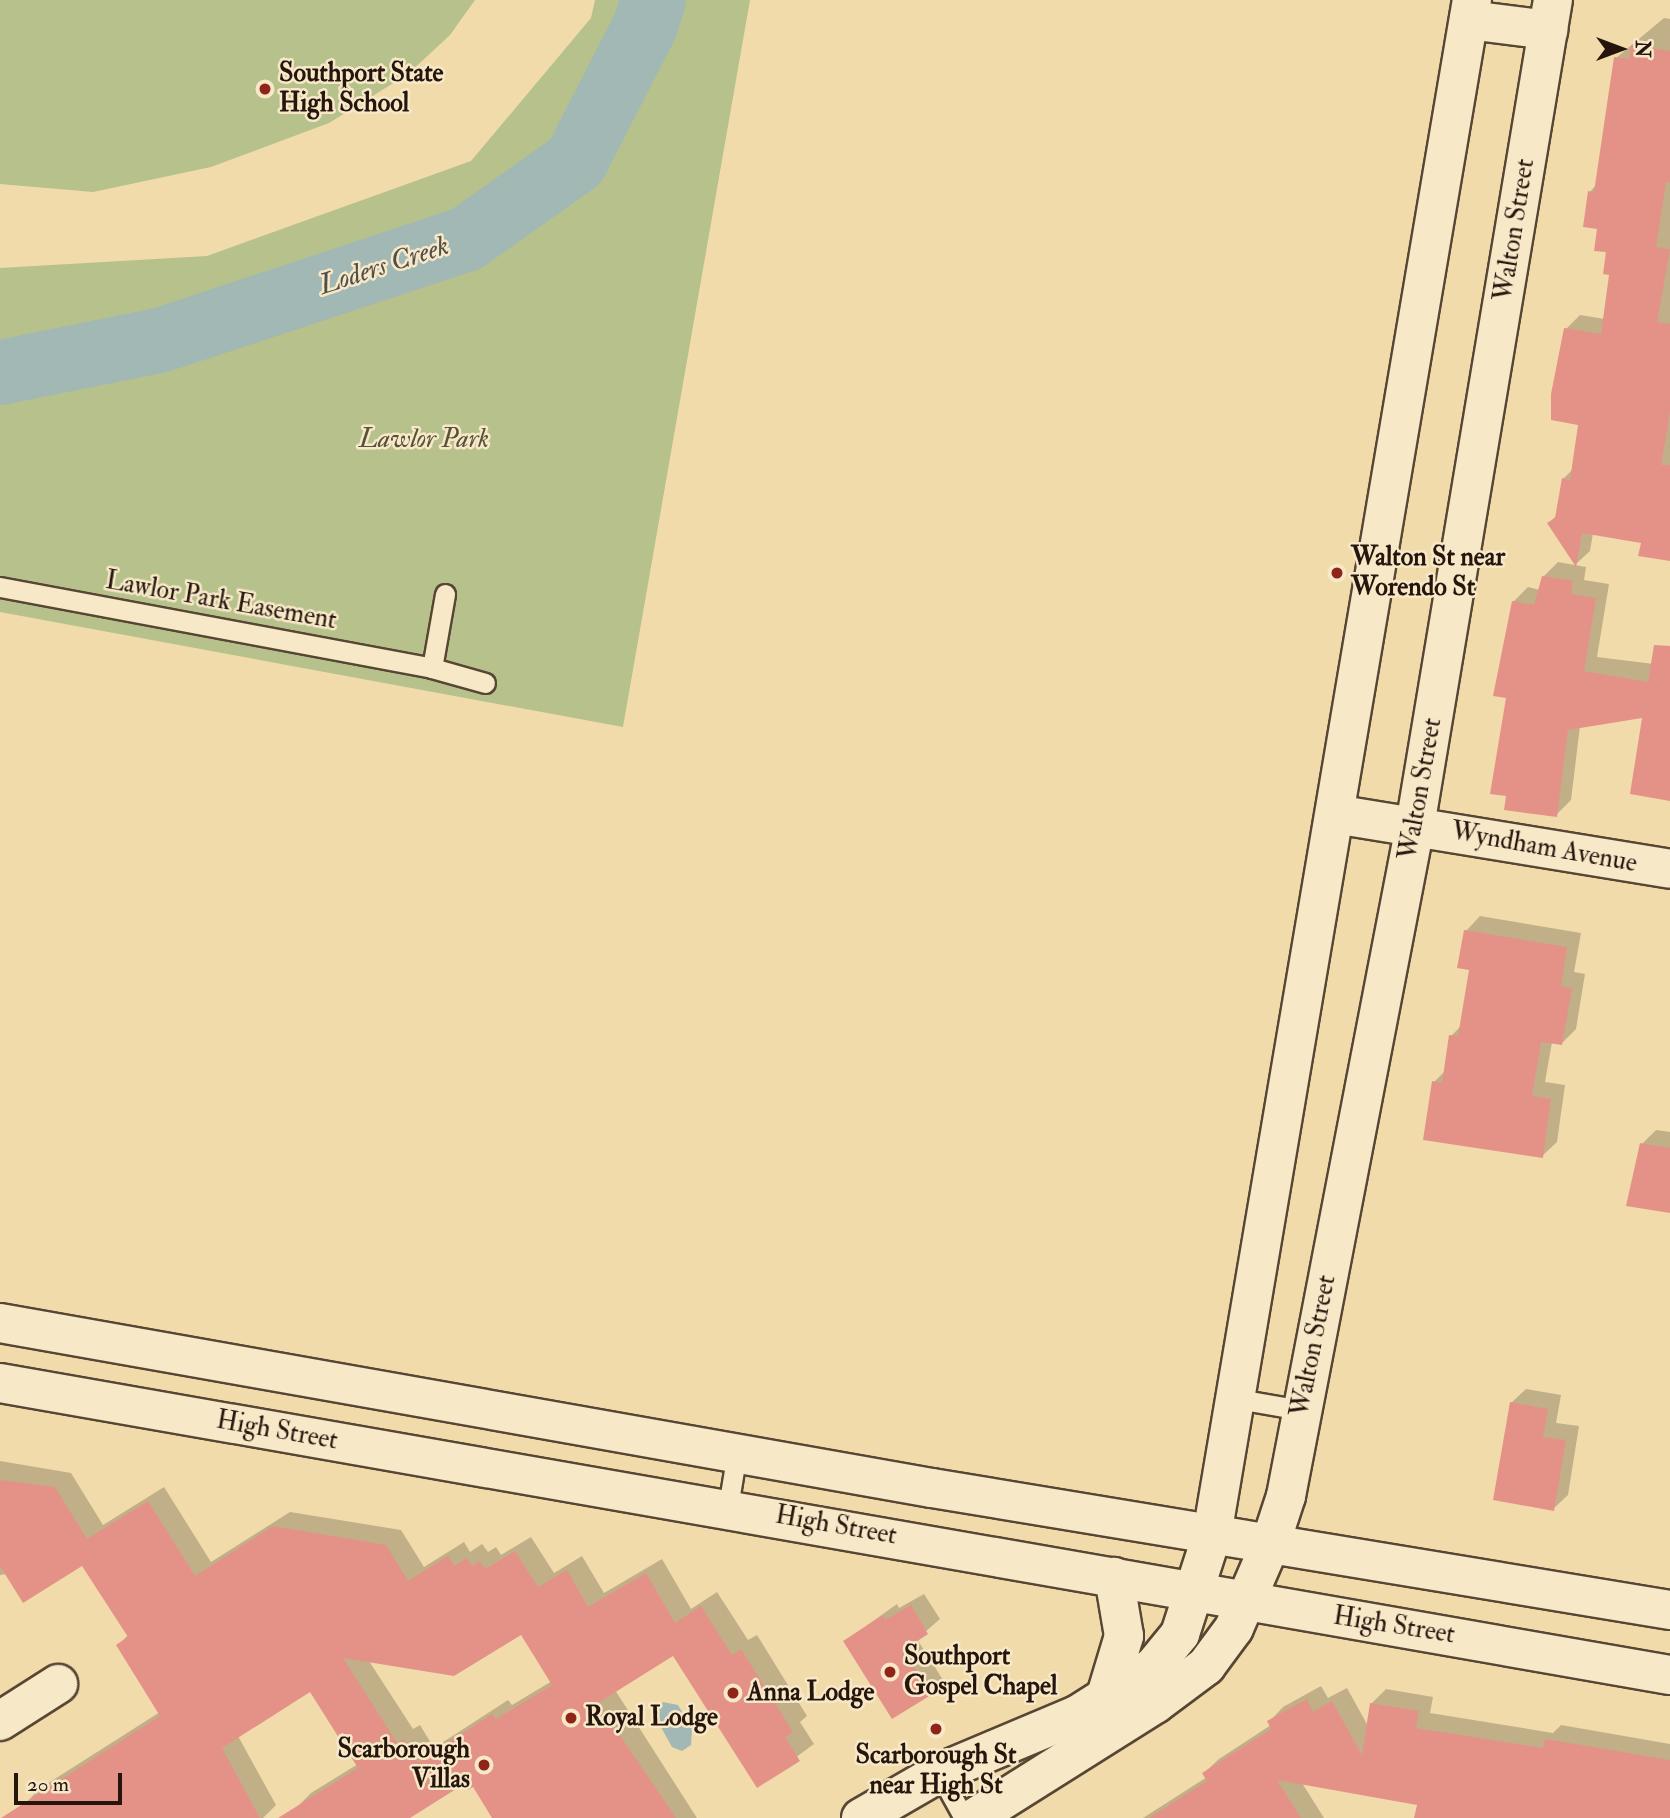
<!DOCTYPE html>
<html>
<head>
<meta charset="utf-8">
<style>
  body { margin:0 }
  #map { position:relative; width:1670px; height:1818px; overflow:hidden; background:#f2dbab; font-family:"IM FELL Double Pica",serif }
  div>[style] { position:absolute }
  .green>* { inset:0; background:#b6c18c }
  .water>* { inset:0; background:#a1b8b5 }
  .shadow>* { inset:0; background:#0003 }
  .river>* { height:65px; margin:-32.5px; padding:0 32.5px; transform-origin:32.5px; border-radius:32.5px; background:#a1b8b5 }
  .building>* { inset:0; background:#e49288 }
  .roads { filter:drop-shadow(2px 0 #584634) drop-shadow(-2px 0 #584634) drop-shadow(0 2px #584634) drop-shadow(0 -2px #584634) }
  .service>* { height:19px; margin:-9.5px; padding:0 9.5px; transform-origin:9.5px; border-radius:9.5px; background:#f7e8c8 }
  .minor>* { height:38px; margin:-19px; padding:0 19px; transform-origin:19px; border-radius:19px; background:#f7e8c8 }
  .secondary>* { height:38px; margin:-19px; padding:0 19px; transform-origin:19px; border-radius:19px; background:#f7e8c8 }
  .dots>* { width:19px; height:19px; translate:-50% -50%; box-sizing:border-box; border:4px solid #f7e8c8; border-radius:50% }
  span { translate:-50% -50%; white-space:nowrap; text-align:center; line-height:1.15; -webkit-text-stroke:5px #f7e8c8; paint-order:stroke }
  .poi-label { font-size:26px; color:#25150d; font-weight:700 }
  .left { translate:0 -50%; text-align:left }
  .right { translate:-100% -50%; text-align:right }
  .street-label { font-size:26px; color:#25150d }
  .park-label { font-size:26px; color:#585139; font-style:italic }
  .water-label { font-size:28px; color:#504e48; font-style:italic }
  .north { position:absolute; left:1586px; top:14px; width:70px; height:70px; -webkit-text-stroke:5px #f7e8c8; paint-order:stroke; rotate:90deg; font-size:19px; font-weight:700; line-height:28px; text-align:center; color:#25150d }
  .north::after { content:''; display:block; margin:auto; width:24px; height:32px; background:#25150d; clip-path:polygon(50% 0,100% 100%,50% 72%,0 100%) }
  .scale { position:absolute; left:14px; top:1773px; width:108px; height:32px; box-sizing:border-box; border:4px solid #25150d; border-top:0; padding-left:9px; font-size:21px; line-height:24px; white-space:nowrap; color:#25150d; -webkit-text-stroke:5px #f7e8c8; paint-order:stroke }
</style>
</head>
<body>
<div id="map">
  <div class="green">
    <div style="clip-path:polygon(0 0,475px 0,450px 35px,408px 74px,329px 123px,211px 167px,93px 192px,0 184px)"></div>
    <div style="clip-path:polygon(595px 0,750px 0,623px 727px,0 612px,0 268px,207px 256px,471px 161px,591px 18px)"></div>
  </div>
  <div class="water">
    <div style="clip-path:polygon(663px 1702px,678px 1705px,692px 1729px,691px 1745px,682px 1751px,672px 1747px,657px 1720px,656px 1710px)"></div>
  </div>
  <div class="shadow">
    <div style="clip-path:polygon(1664px 18px,1670px 19px,1670px 559px,1643px 542px,1593px 533px,1590px 551px,1576px 564px,1549px 523px,1557px 515px,1563px 479px,1573px 469px,1580px 423px,1566px 329px,1580px 315px,1605px 319px,1611px 273px,1590px 192px,1596px 185px,1616px 58px)"></div>
    <div style="clip-path:polygon(1558px 562px,1586px 567px,1584px 580px,1609px 584px,1597px 657px,1670px 666px,1670px 799px,1644px 716px,1580px 726px,1571px 800px,1556px 815px,1513px 602px,1528px 587px,1540px 590px,1543px 577px)"></div>
    <div style="clip-path:polygon(1480px 916px,1581px 933px,1574px 972px,1585px 974px,1576px 1029px,1562px 1043px,1552px 1042px,1545px 1082px,1565px 1085px,1557px 1142px,1542px 1156px,1434px 1082px,1446px 1070px,1451px 1036px,1462px 1025px,1471px 969px,1466px 931px)"></div>
    <div style="clip-path:polygon(1656px 1130px,1670px 1132px,1670px 1211px,1642px 1144px)"></div>
    <div style="clip-path:polygon(1526px 1389px,1561px 1395px,1556px 1423px,1579px 1426px,1568px 1495px,1553px 1509px,1511px 1403px)"></div>
    <div style="clip-path:polygon(evenodd,0 1461px,71px 1473px,103px 1525px,164px 1487px,211px 1562px,290px 1512px,401px 1530px,424px 1567px,464px 1542px,470px 1552px,482px 1544px,488px 1552px,496px 1547px,501px 1555px,531px 1537px,554px 1573px,582px 1556px,604px 1593px,662px 1559px,691px 1609px,717px 1592px,748px 1640px,757px 1635px,807px 1716px,800px 1722px,814px 1744px,757px 1786px,673px 1653px,615px 1690px,697px 1818px,494px 1818px,473px 1785px,464px 1782px,407px 1818px,302px 1818px,296px 1808px,311px 1793px,358px 1764px,311px 1690px,238px 1736px,276px 1805px,263px 1818px,32px 1818px,24px 1805px,39px 1789px,160px 1712px,118px 1645px,128px 1635px,82px 1563px,0 1575px,0 1461px,522px 1632px,552px 1681px,512px 1705px,508px 1700px,434px 1748px,420px 1725px,413px 1729px,369px 1661px,522px 1632px)"></div>
    <div style="clip-path:polygon(924px 1594px,940px 1619px,917px 1639px,943px 1680px,892px 1717px,845px 1641px,897px 1604px,899px 1608px)"></div>
    <div style="clip-path:polygon(1321px 1686px,1328px 1698px,1347px 1688px,1368px 1726px,1371px 1704px,1386px 1689px,1433px 1697px,1430px 1713px,1553px 1733px,1561px 1725px,1670px 1744px,1670px 1818px,1416px 1818px,1418px 1803px,1302px 1783px,1324px 1818px,1143px 1818px,1207px 1777px,1204px 1773px,1219px 1759px,1271px 1725px,1269px 1722px,1283px 1707px)"></div>
  </div>
  <div class="river">
    <div style="left:0;top:372px;width:162px;rotate:-11.4deg"></div>
    <div style="left:159px;top:340px;width:322px;rotate:-18.3deg"></div>
    <div style="left:465px;top:239px;width:135px;rotate:-35.3deg"></div>
    <div style="left:575px;top:161px;width:151px;rotate:-62.8deg"></div>
    <div style="left:644px;top:27px;width:28px;rotate:-72deg"></div>
  </div>
  <div class="building">
    <div style="clip-path:polygon(1631px 45px,1670px 51px,1670px 183px,1666px 182px,1656px 247px,1670px 249px,1657px 322px,1670px 324px,1670px 412px,1661px 465px,1670px 465px,1670px 561px,1638px 556px,1641px 543px,1582px 533px,1576px 567px,1547px 523px,1555px 518px,1562px 478px,1570px 480px,1578px 425px,1551px 420px,1551px 394px,1564px 328px,1601px 334px,1609px 275px,1603px 274px,1606px 252px,1594px 251px,1597px 229px,1583px 227px,1588px 191px,1594px 192px,1614px 57px,1629px 59px)"></div>
    <div style="clip-path:polygon(1542px 576px,1573px 581px,1571px 594px,1596px 598px,1584px 671px,1648px 682px,1654px 645px,1670px 646px,1670px 801px,1630px 794px,1642px 718px,1568px 730px,1557px 817px,1504px 810px,1506px 796px,1490px 794px,1506px 698px,1493px 696px,1512px 601px,1534px 605px)"></div>
    <div style="clip-path:polygon(1464px 930px,1567px 947px,1561px 986px,1572px 988px,1562px 1045px,1541px 1042px,1532px 1096px,1551px 1099px,1543px 1158px,1423px 1140px,1432px 1081px,1442px 1083px,1449px 1035px,1458px 1036px,1469px 970px,1457px 968px)"></div>
    <div style="clip-path:polygon(1640px 1143px,1670px 1148px,1670px 1213px,1626px 1206px)"></div>
    <div style="clip-path:polygon(1510px 1402px,1548px 1409px,1543px 1437px,1566px 1440px,1554px 1511px,1493px 1500px)"></div>
    <div style="clip-path:polygon(evenodd,0 1480px,55px 1487px,87px 1539px,148px 1501px,195px 1576px,273px 1526px,386px 1545px,408px 1581px,448px 1556px,454px 1566px,467px 1558px,472px 1566px,480px 1561px,485px 1569px,515px 1551px,538px 1587px,567px 1570px,588px 1607px,646px 1573px,675px 1623px,701px 1606px,732px 1655px,741px 1649px,793px 1732px,785px 1737px,800px 1761px,757px 1788px,673px 1656px,598px 1703px,676px 1818px,492px 1818px,473px 1787px,468px 1790px,464px 1784px,410px 1818px,278px 1818px,358px 1768px,310px 1692px,222px 1748px,260px 1818px,1px 1818px,160px 1716px,116px 1645px,128px 1637px,82px 1566px,23px 1603px,0 1566px,0 1480px,521px 1635px,552px 1685px,496px 1719px,492px 1714px,418px 1762px,404px 1739px,397px 1743px,343px 1658px,454px 1676px,521px 1635px)"></div>
    <div style="clip-path:polygon(911px 1605px,928px 1634px,904px 1650px,931px 1695px,892px 1719px,843px 1641px,883px 1615px,885px 1620px)"></div>
    <div style="clip-path:polygon(1307px 1699px,1313px 1712px,1332px 1701px,1362px 1755px,1370px 1703px,1419px 1711px,1416px 1728px,1543px 1748px,1545px 1739px,1670px 1760px,1670px 1818px,1414px 1818px,1417px 1805px,1277px 1780px,1301px 1818px,1149px 1818px,1207px 1781px,1202px 1773px,1271px 1729px,1267px 1721px)"></div>
  </div>
  <div class="roads">
    <div class="service">
      <div style="left:0;top:587px;width:440px;rotate:10.6deg"></div>
      <div style="left:432px;top:668px;width:75px;rotate:-80deg"></div>
      <div style="left:432px;top:668px;width:55px;rotate:15.8deg"></div>
      <div style="left:1238px;top:1399px;width:64px;rotate:9.9deg"></div>
      <div style="left:728px;top:1507px;width:56px;rotate:-80.7deg"></div>
      <div style="left:939px;top:1773px;width:51px;rotate:60.9deg"></div>
    </div>
    <div class="minor">
      <div style="left:1469px;top:20px;width:80px;rotate:7.2deg"></div>
      <div style="left:1335px;top:814px;width:339px;rotate:9.3deg"></div>
      <div style="left:1212px;top:1535px;width:1557px;rotate:-80.39deg"></div>
      <div style="left:1270px;top:1545px;width:52px;rotate:-71.9deg"></div>
      <div style="left:1286px;top:1496px;width:682px;rotate:-79.1deg"></div>
      <div style="left:1415px;top:826px;width:837px;rotate:-80.52deg"></div>
      <div style="left:0;top:1721px;width:69px;rotate:-32.5deg"></div>
    </div>
    <div class="secondary">
      <div style="left:0;top:1323px;width:946px;rotate:10.04deg"></div>
      <div style="left:932px;top:1488px;width:748px;rotate:9.39deg"></div>
      <div style="left:0;top:1383px;width:1695px;rotate:9.92deg"></div>
      <div style="left:1105px;top:1699px;width:66px;rotate:-73.2deg"></div>
      <div style="left:1124px;top:1636px;width:60px;rotate:-99.6deg"></div>
      <div style="left:861px;top:1818px;width:90px;rotate:-30deg"></div>
      <div style="left:939px;top:1773px;width:150px;rotate:-22.8deg"></div>
      <div style="left:1077px;top:1715px;width:90px;rotate:-32.3deg"></div>
      <div style="left:1153px;top:1667px;width:43px;rotate:-50.7deg"></div>
      <div style="left:1180px;top:1634px;width:104px;rotate:-72.1deg"></div>
      <div style="left:974px;top:1818px;width:214px;rotate:-32.2deg"></div>
      <div style="left:1155px;top:1704px;width:64px;rotate:-36.7deg"></div>
      <div style="left:1206px;top:1666px;width:47px;rotate:-53.6deg"></div>
      <div style="left:1234px;top:1628px;width:90px;rotate:-66.6deg"></div>
    </div>
  </div>
  <div class="dots">
    <div style="left:265px;top:89px;background:#8f2418"></div>
    <div style="left:1337px;top:573px;background:#8f2418"></div>
    <div style="left:890px;top:1672px;background:#8f2418"></div>
    <div style="left:733px;top:1693px;background:#8f2418"></div>
    <div style="left:571px;top:1718px;background:#8f2418"></div>
    <div style="left:936px;top:1729px;background:#8f2418"></div>
    <div style="left:484px;top:1765px;background:#8f2418"></div>
  </div>
  <div class="poi-label">
    <span class="left" style="left:279px;top:89px">Southport State<br>High School</span>
    <span class="left" style="left:1351px;top:573px">Walton St near<br>Worendo St</span>
    <span class="left" style="left:904px;top:1672px">Southport<br>Gospel Chapel</span>
    <span class="left" style="left:747px;top:1693px">Anna Lodge</span>
    <span class="left" style="left:585px;top:1718px">Royal Lodge</span>
    <span class="right" style="left:470px;top:1765px">Scarborough<br>Villas</span>
    <span style="left:936px;top:1771px">Scarborough St<br>near High St</span>
  </div>
  <div class="street-label">
    <span style="left:1515px;top:230px;rotate:-81deg">Walton Street</span>
    <span style="left:221px;top:601px;rotate:10deg">Lawlor Park Easement</span>
    <span style="left:1421px;top:789px;rotate:-80deg">Walton Street</span>
    <span style="left:1544px;top:848px;rotate:10deg">Wyndham Avenue</span>
    <span style="left:1314px;top:1346px;rotate:-79deg">Walton Street</span>
    <span style="left:277px;top:1431px;rotate:10deg">High Street</span>
    <span style="left:836px;top:1526px;rotate:10deg">High Street</span>
    <span style="left:1394px;top:1626px;rotate:9deg">High Street</span>
  </div>
  <div class="park-label">
    <span style="left:424px;top:440px">Lawlor Park</span>
  </div>
  <div class="water-label">
    <span style="left:384px;top:266px;rotate:-18deg">Loders Creek</span>
  </div>
  <div class="north">N</div>
  <div class="scale">20 m</div>
</div>
</body>
</html>
